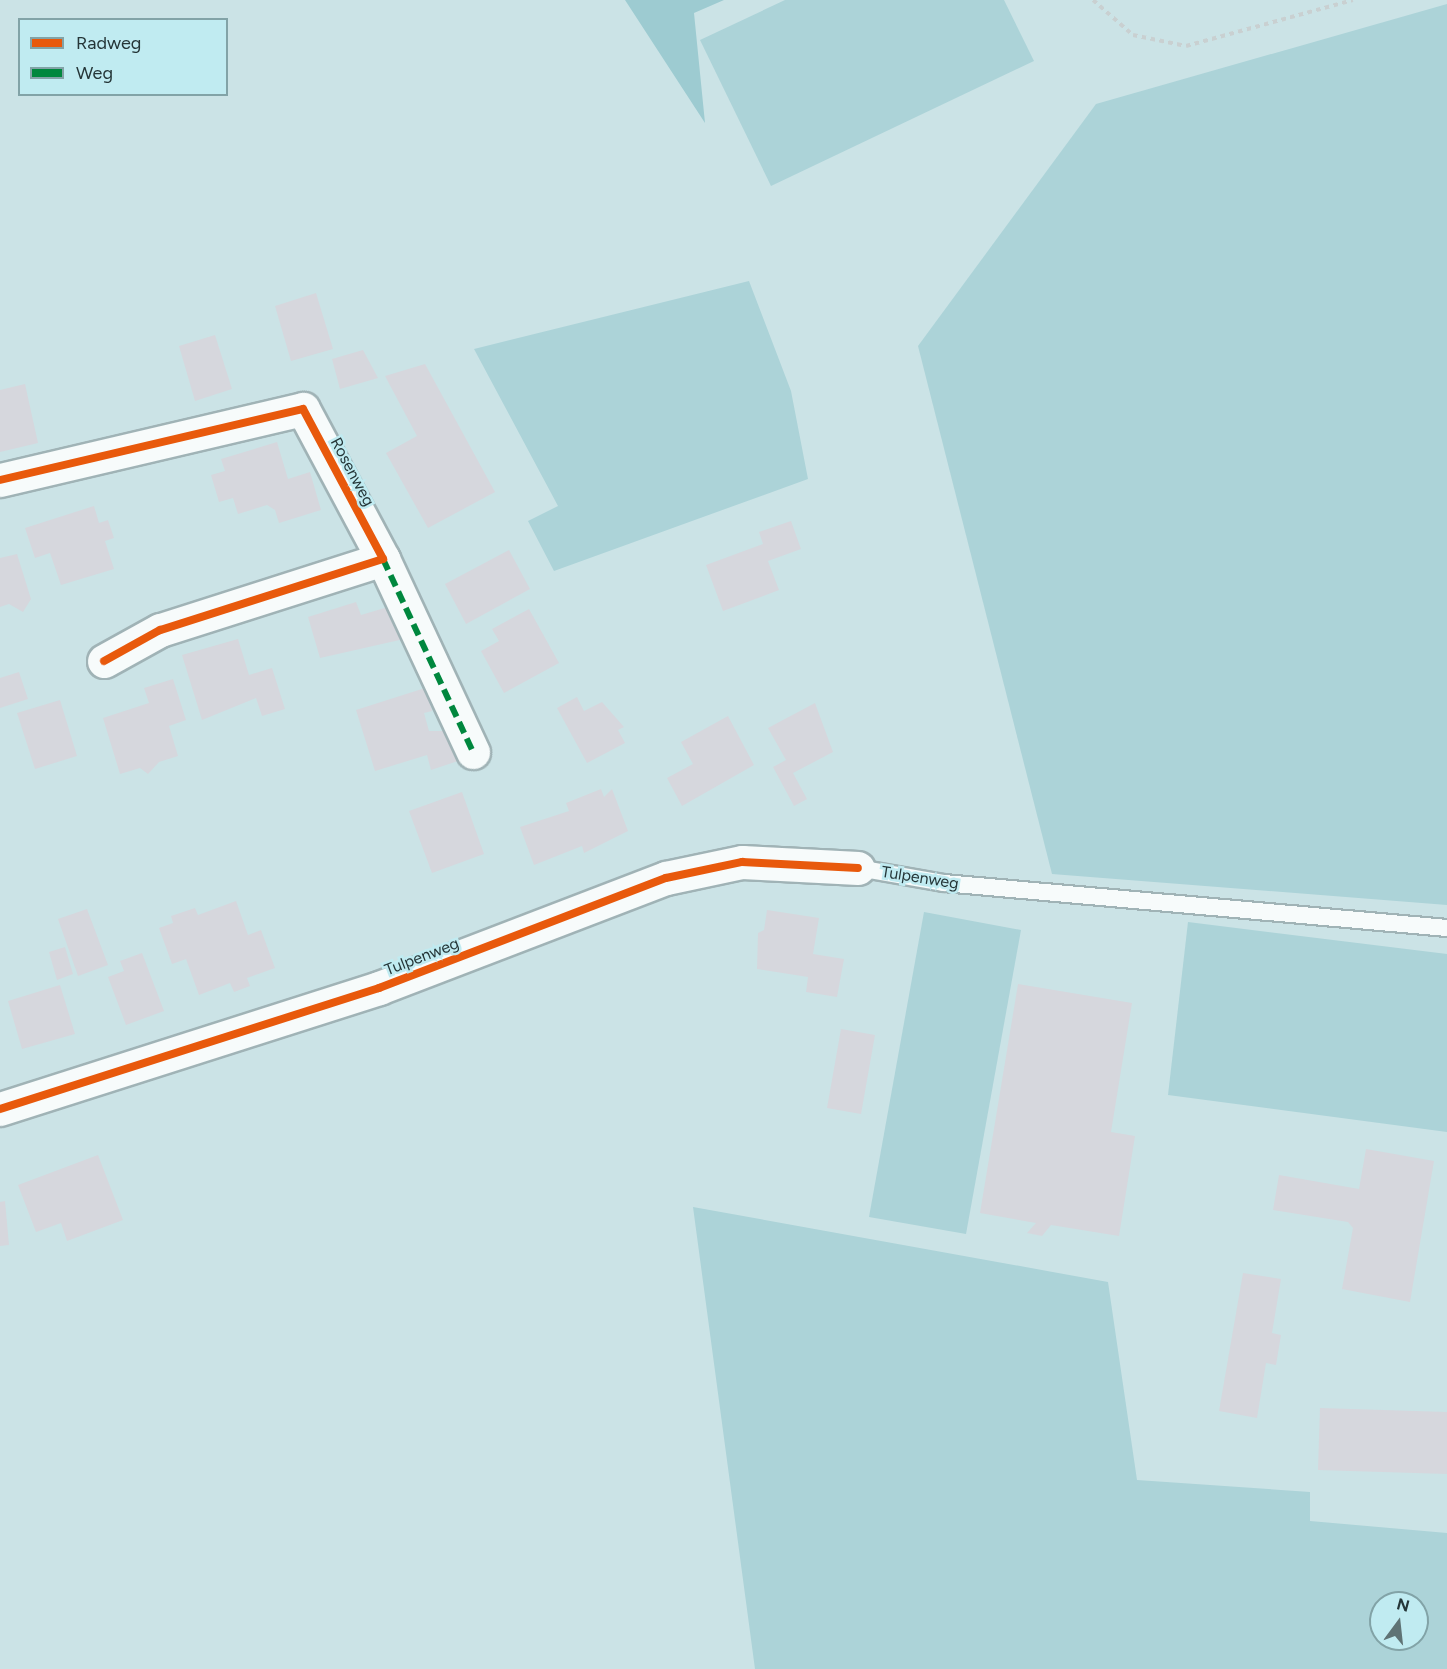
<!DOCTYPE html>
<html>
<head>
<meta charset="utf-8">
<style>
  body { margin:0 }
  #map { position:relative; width:1447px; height:1669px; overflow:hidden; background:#cbe3e6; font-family:Figtree,sans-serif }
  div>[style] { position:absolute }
  .green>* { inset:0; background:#acd3d8 }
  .forest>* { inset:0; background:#9dcbd1 }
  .building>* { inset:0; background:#d6d7dd }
  .path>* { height:4px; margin-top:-2px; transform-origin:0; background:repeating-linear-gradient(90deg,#c9d0d1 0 4.5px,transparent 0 9px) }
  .roads { filter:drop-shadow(2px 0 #a0b3b6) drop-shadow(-2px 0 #a0b3b6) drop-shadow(0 2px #a0b3b6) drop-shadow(0 -2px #a0b3b6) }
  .service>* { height:16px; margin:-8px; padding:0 8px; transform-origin:8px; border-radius:8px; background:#f7fbfb }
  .minor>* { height:33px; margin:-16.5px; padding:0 16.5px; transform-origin:16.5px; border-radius:16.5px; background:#f7fbfb }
  .quiet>* { height:6px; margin-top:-3px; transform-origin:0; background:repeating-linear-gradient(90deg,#00873e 0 12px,transparent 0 18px) }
  .cycleway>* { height:8px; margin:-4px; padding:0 4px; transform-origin:4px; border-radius:4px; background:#e8590c }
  span { translate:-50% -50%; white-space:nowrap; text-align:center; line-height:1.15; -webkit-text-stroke:5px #c0ebf1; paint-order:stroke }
  .street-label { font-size:16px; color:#253638 }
  .legend { position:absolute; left:18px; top:18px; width:210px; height:78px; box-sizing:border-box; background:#c0ebf1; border:2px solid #82a3a7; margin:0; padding:8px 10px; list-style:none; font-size:18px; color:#253638 }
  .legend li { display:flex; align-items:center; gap:12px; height:30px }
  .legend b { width:30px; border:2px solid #82a3a7 }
  .north { position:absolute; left:1369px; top:1591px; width:60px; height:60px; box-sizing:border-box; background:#c0ebf1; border:2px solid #82a3a7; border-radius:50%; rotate:15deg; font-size:16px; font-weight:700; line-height:24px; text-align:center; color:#253638 }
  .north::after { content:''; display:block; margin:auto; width:21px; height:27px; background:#5f7375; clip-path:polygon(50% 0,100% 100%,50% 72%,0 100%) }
</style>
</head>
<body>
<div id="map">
  <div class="green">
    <div style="clip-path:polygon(785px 0,1004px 0,1034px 61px,771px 186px,700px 40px)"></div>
    <div style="clip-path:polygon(1447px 4px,1447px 905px,1052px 874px,918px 346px,1096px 104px)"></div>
    <div style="clip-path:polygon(749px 281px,791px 391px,808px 479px,554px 571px,528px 521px,558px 506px,474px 349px)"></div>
    <div style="clip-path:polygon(924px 912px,1021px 930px,966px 1234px,869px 1217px)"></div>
    <div style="clip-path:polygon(1188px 922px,1447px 954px,1447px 1132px,1168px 1095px)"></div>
    <div style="clip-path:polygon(evenodd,693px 1207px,1108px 1282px,1137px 1480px,1310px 1492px,1310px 1521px,1447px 1533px,1447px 1669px,755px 1669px,693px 1207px,1381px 1603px,1417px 1603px,1417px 1639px,1381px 1639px,1381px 1603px)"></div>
  </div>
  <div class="forest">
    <div style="clip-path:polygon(625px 0,724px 0,694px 13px,705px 123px)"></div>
  </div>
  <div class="building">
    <div style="clip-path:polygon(316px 293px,333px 349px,291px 361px,275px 306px)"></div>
    <div style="clip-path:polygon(215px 335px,232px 389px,195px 401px,179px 346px)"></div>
    <div style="clip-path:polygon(363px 350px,378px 378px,340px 389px,332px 359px)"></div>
    <div style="clip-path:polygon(425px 364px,495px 492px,428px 528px,386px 453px,417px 436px,385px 376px)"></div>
    <div style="clip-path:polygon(25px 384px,38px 443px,0 452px,0 390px)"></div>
    <div style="clip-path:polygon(277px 442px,288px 479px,310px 472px,321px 510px,279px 523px,275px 510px,267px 505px,238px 514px,233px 498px,219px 502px,211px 475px,225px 471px,221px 459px)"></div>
    <div style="clip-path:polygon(94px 506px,99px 523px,108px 520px,114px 538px,105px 541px,114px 569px,61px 585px,50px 553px,35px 558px,25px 528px)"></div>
    <div style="clip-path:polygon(791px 521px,801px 549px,768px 561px,779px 590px,723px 611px,706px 565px,763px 544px,759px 532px)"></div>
    <div style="clip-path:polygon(509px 550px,530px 589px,466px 624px,445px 584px)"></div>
    <div style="clip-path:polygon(17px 554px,31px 599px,23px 612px,9px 604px,0 607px,0 558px)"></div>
    <div style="clip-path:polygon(356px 602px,361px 615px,388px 607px,404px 639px,320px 658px,308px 617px)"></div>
    <div style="clip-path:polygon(529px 609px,559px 663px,504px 693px,481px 651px,499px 641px,492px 629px)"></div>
    <div style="clip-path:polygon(238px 639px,249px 675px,272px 668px,285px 709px,262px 716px,256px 698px,202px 720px,182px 655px)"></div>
    <div style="clip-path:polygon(19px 672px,28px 699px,0 708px,0 678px)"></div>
    <div style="clip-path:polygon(173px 679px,186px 720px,169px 726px,178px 756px,159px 762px,148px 774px,140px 768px,120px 774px,103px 718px,149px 703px,144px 688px)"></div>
    <div style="clip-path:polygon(425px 688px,432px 711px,424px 713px,429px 731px,446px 731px,461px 760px,431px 770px,427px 755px,375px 771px,356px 710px)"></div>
    <div style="clip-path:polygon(577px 697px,584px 711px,602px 702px,624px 727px,618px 730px,625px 743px,587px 763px,557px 708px)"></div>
    <div style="clip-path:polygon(60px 700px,77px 756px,35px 769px,17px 713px)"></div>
    <div style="clip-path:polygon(815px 703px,833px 752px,793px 773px,807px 799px,794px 806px,773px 767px,786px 760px,768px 728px)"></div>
    <div style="clip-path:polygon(728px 716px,754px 765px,682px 806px,667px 778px,693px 764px,681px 742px)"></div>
    <div style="clip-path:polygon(601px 789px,604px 797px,612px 789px,628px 831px,584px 853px,582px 846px,534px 865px,520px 827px,569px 811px,566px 803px)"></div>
    <div style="clip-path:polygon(462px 792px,484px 854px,432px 873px,409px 811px)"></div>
    <div style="clip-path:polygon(236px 901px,248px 935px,261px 930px,275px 968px,247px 978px,250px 986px,234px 992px,230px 983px,199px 995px,186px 959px,172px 964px,159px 928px,173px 923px,171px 916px,195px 908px,198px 915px)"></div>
    <div style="clip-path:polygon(87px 909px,108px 965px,78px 976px,58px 919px)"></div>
    <div style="clip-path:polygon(767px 910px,819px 918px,813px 954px,844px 959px,837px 997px,806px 992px,808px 977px,757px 969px,758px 933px,764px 930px)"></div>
    <div style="clip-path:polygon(65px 947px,73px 974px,57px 980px,49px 952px)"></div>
    <div style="clip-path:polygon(142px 953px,164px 1011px,126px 1025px,108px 977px,124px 971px,120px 961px)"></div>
    <div style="clip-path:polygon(1018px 984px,1132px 1003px,1111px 1132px,1135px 1136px,1119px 1236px,1051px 1225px,1042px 1236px,1027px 1233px,1036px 1223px,980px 1213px)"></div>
    <div style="clip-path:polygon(60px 985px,75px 1034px,22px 1049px,8px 1001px)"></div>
    <div style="clip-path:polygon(841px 1029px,875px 1035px,861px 1114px,827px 1108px)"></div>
    <div style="clip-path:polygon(1366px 1149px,1434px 1161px,1410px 1302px,1342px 1289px,1353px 1228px,1348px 1222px,1273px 1210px,1279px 1175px,1359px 1189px)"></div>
    <div style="clip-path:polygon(98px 1155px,123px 1220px,67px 1241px,61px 1223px,36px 1232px,18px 1185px)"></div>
    <div style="clip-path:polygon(5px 1201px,9px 1245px,0 1246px,0 1202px)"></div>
    <div style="clip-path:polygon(1243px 1273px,1281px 1279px,1272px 1333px,1281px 1335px,1276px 1365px,1266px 1363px,1257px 1418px,1219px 1411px)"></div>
    <div style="clip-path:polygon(1320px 1408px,1447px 1412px,1447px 1474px,1318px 1470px)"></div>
  </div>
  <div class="path">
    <div style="left:1093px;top:0;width:53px;rotate:41.2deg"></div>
    <div style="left:1133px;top:35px;width:54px;rotate:11.7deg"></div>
    <div style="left:1186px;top:46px;width:173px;rotate:-15.4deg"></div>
  </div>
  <div class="roads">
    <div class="service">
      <div style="left:858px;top:868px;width:87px;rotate:9.9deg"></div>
      <div style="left:944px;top:883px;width:505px;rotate:5.11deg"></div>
    </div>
    <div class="minor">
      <div style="left:0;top:480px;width:311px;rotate:-13.2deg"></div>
      <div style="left:303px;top:409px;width:170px;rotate:61.9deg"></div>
      <div style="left:383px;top:559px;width:234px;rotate:162.3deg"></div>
      <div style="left:160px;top:630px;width:64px;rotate:151deg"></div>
      <div style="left:383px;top:559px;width:213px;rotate:65deg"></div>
      <div style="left:0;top:1109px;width:398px;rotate:-17.7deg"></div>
      <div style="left:379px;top:988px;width:307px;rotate:-21deg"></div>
      <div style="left:666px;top:878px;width:78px;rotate:-11.9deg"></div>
      <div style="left:742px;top:862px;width:116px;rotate:3deg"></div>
    </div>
  </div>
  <div class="quiet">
    <div style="left:383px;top:559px;width:213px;rotate:65deg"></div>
  </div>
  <div class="cycleway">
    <div style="left:0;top:480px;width:311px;rotate:-13.2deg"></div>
    <div style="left:303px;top:409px;width:170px;rotate:61.9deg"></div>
    <div style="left:383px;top:559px;width:234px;rotate:162.3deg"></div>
    <div style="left:160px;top:630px;width:64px;rotate:151deg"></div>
    <div style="left:0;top:1109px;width:398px;rotate:-17.7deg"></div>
    <div style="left:379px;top:988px;width:307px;rotate:-21deg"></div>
    <div style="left:666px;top:878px;width:78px;rotate:-11.9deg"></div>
    <div style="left:742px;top:862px;width:116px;rotate:3deg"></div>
  </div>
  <div class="street-label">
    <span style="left:352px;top:472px;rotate:62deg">Rosenweg</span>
    <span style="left:920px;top:878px;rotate:9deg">Tulpenweg</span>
    <span style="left:422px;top:957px;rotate:-21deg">Tulpenweg</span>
  </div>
  <ul class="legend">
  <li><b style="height:8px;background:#e8590c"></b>Radweg</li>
  <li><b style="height:8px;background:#00873e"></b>Weg</li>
  </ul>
  <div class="north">N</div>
</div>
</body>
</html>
